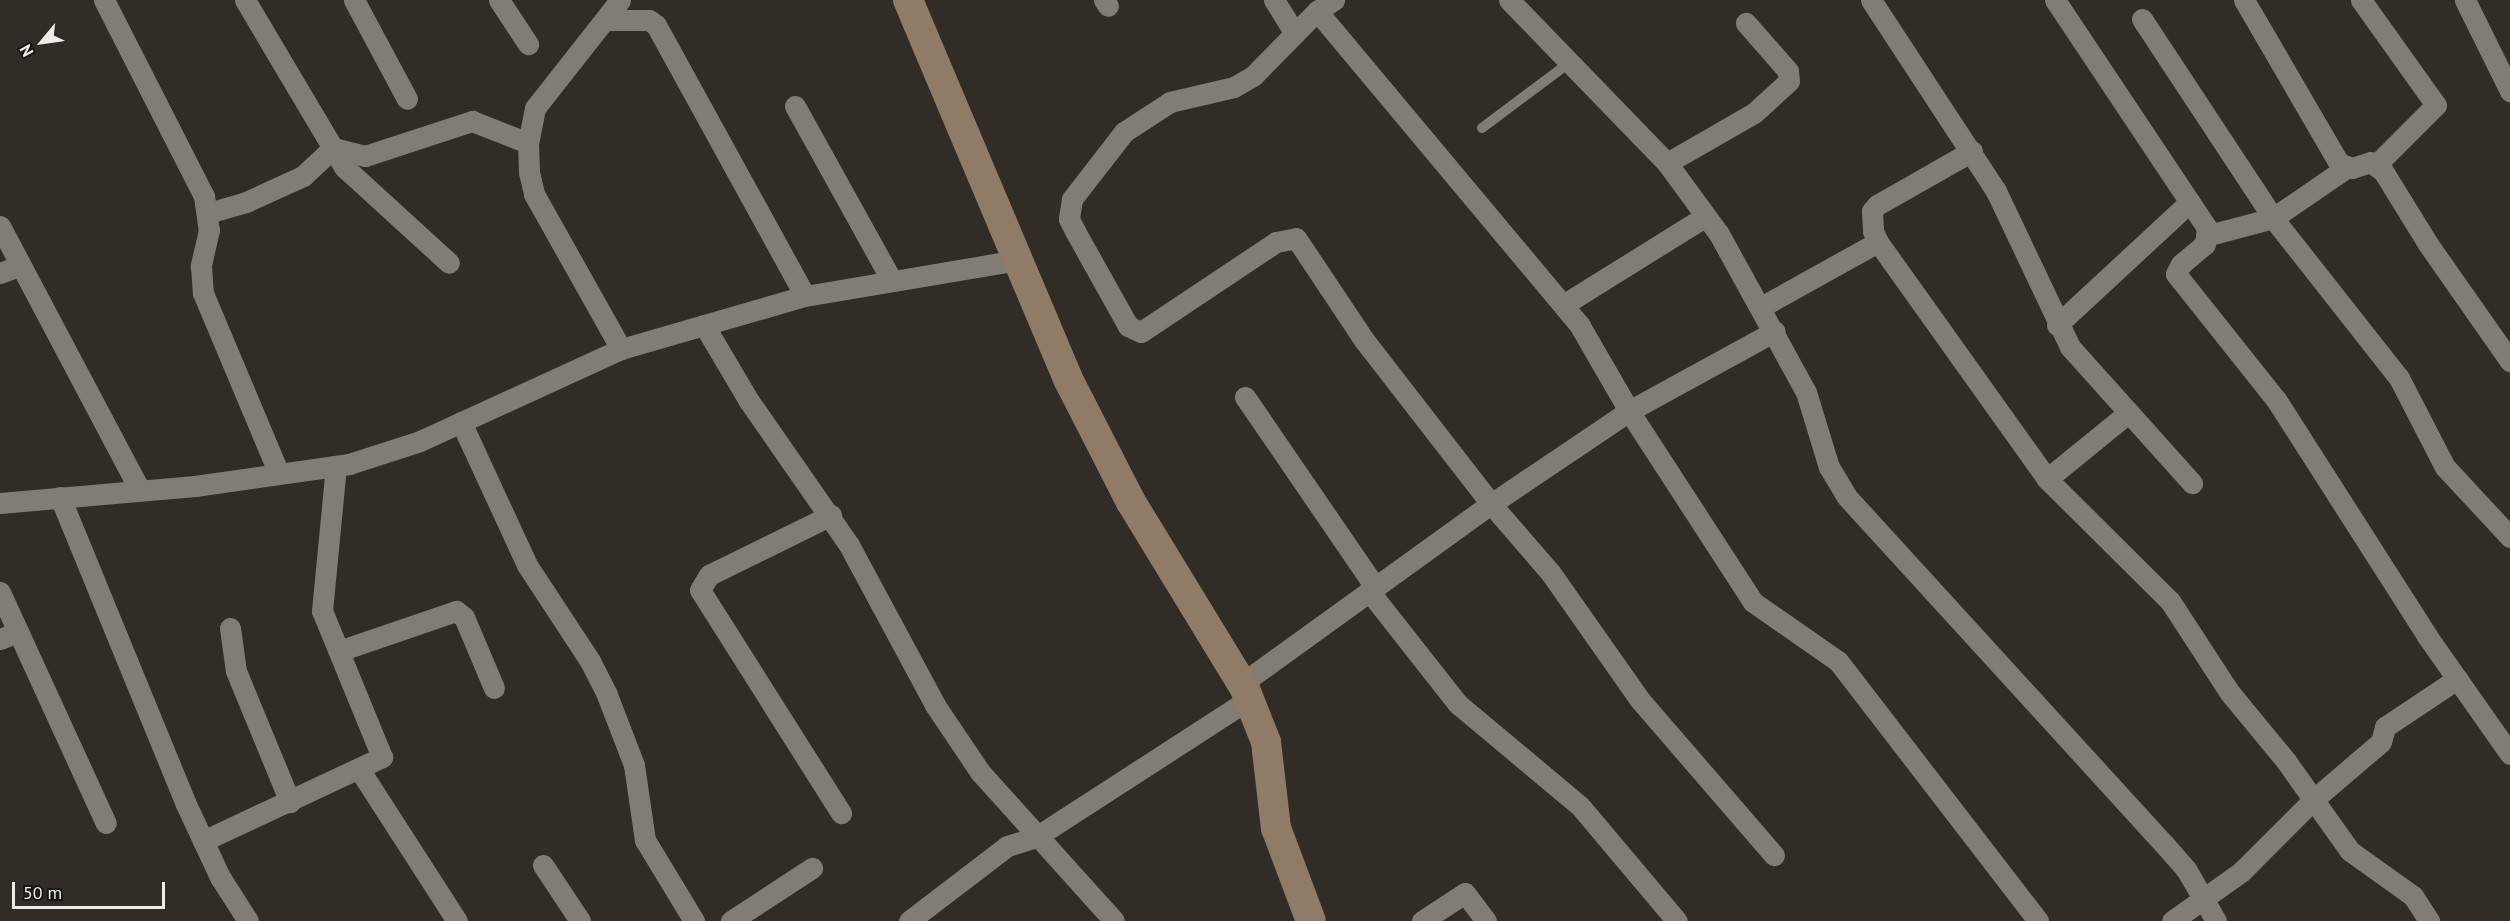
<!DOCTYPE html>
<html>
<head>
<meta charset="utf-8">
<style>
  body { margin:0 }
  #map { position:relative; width:2510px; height:921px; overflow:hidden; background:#312d26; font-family:"PT Sans",sans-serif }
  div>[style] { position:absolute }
  .lane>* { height:10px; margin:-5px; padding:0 5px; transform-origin:5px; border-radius:5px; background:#827d74 }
  .street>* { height:21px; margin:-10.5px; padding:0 10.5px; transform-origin:10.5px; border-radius:10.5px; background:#827d74 }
  .secondary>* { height:30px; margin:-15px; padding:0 15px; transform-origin:15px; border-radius:15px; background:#907c66 }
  span { translate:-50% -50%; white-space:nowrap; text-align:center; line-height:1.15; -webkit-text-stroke:4.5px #171612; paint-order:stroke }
  .north { position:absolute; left:12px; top:12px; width:60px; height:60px; -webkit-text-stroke:4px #171612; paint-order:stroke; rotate:241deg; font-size:16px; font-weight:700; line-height:24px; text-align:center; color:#efece7 }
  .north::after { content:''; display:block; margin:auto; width:21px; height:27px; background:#efece7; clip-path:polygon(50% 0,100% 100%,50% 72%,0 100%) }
  .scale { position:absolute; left:12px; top:882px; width:153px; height:27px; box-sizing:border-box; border:3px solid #efece7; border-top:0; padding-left:8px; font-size:18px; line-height:21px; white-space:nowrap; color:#efece7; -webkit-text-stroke:4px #171612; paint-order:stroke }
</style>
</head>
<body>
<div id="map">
  <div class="lane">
    <div style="left:1482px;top:128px;width:109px;rotate:-36.8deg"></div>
  </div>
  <div class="street">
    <div style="left:104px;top:0;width:220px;rotate:63deg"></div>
    <div style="left:204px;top:196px;width:34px;rotate:82deg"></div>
    <div style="left:209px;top:230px;width:37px;rotate:103deg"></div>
    <div style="left:201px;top:266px;width:27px;rotate:86deg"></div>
    <div style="left:203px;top:293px;width:196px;rotate:67.2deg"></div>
    <div style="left:245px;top:0;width:194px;rotate:59.3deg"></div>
    <div style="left:344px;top:167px;width:142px;rotate:42.4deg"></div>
    <div style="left:354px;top:0;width:112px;rotate:61.8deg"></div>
    <div style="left:499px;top:0;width:53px;rotate:56.6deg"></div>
    <div style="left:620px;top:0;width:137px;rotate:128.2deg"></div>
    <div style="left:535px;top:108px;width:36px;rotate:101deg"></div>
    <div style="left:528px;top:143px;width:29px;rotate:88deg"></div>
    <div style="left:529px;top:172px;width:23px;rotate:77deg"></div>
    <div style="left:534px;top:194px;width:178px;rotate:60.7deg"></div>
    <div style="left:1104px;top:0;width:7px;rotate:56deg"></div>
    <div style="left:1274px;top:0;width:39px;rotate:58deg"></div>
    <div style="left:1334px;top:0;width:20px;rotate:147deg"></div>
    <div style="left:1317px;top:11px;width:91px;rotate:134.6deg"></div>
    <div style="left:1253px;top:76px;width:22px;rotate:150deg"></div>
    <div style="left:1234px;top:87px;width:66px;rotate:166.8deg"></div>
    <div style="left:1170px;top:102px;width:55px;rotate:146.9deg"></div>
    <div style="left:1124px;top:132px;width:85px;rotate:127.8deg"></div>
    <div style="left:1072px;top:199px;width:20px;rotate:99deg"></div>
    <div style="left:1069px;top:219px;width:13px;rotate:63deg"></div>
    <div style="left:1075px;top:231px;width:109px;rotate:60.8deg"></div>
    <div style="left:1128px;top:326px;width:14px;rotate:25deg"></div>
    <div style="left:1141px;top:332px;width:162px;rotate:-33.7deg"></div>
    <div style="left:1276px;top:242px;width:20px;rotate:-11deg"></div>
    <div style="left:1296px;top:238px;width:123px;rotate:56.3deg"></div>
    <div style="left:1364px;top:340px;width:207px;rotate:52.2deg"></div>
    <div style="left:1491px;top:504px;width:90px;rotate:49.1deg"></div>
    <div style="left:1550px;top:572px;width:156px;rotate:54.9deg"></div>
    <div style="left:1640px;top:700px;width:205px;rotate:49.2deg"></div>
    <div style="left:1509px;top:0;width:227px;rotate:45.9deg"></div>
    <div style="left:1667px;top:163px;width:88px;rotate:53.8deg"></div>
    <div style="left:1719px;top:234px;width:180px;rotate:61.2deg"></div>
    <div style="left:1806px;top:392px;width:78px;rotate:73deg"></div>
    <div style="left:1829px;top:467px;width:35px;rotate:59deg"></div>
    <div style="left:1847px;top:497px;width:470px;rotate:47.6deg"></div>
    <div style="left:2164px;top:844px;width:33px;rotate:49deg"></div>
    <div style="left:2186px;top:869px;width:60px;rotate:60deg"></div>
    <div style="left:1871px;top:0;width:228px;rotate:56.8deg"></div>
    <div style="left:1996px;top:191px;width:173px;rotate:64.6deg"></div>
    <div style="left:2070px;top:347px;width:183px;rotate:48.1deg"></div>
    <div style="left:2055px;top:0;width:274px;rotate:56.3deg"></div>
    <div style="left:2207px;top:228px;width:16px;rotate:97deg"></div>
    <div style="left:2205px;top:244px;width:31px;rotate:140deg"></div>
    <div style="left:2181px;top:264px;width:11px;rotate:117deg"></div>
    <div style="left:2176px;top:274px;width:162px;rotate:51.5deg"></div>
    <div style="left:2277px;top:401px;width:279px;rotate:57.4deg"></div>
    <div style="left:2427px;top:636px;width:144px;rotate:54.9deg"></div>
    <div style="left:2244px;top:0;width:189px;rotate:59.8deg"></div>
    <div style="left:2339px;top:163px;width:14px;rotate:21deg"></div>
    <div style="left:2352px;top:168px;width:19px;rotate:-18deg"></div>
    <div style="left:2370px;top:162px;width:16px;rotate:35deg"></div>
    <div style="left:2383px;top:171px;width:86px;rotate:58.3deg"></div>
    <div style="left:2428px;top:244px;width:143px;rotate:55deg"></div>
    <div style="left:2361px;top:0;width:129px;rotate:54.5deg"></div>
    <div style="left:2436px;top:105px;width:83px;rotate:135deg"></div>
    <div style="left:2465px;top:0;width:102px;rotate:63.7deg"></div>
    <div style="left:1317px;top:11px;width:410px;rotate:50.1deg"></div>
    <div style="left:1580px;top:326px;width:98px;rotate:60deg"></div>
    <div style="left:1629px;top:411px;width:228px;rotate:57deg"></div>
    <div style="left:1753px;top:602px;width:103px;rotate:34.8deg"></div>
    <div style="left:1838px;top:661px;width:328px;rotate:52.4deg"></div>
    <div style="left:2142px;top:19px;width:238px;rotate:56.6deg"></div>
    <div style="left:2273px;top:218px;width:204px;rotate:51.8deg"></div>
    <div style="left:2399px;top:378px;width:100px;rotate:62.7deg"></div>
    <div style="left:2445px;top:467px;width:96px;rotate:47.1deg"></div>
    <div style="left:605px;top:20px;width:44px"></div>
    <div style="left:649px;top:20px;width:9px;rotate:36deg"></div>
    <div style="left:656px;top:25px;width:309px;rotate:61.2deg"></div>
    <div style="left:795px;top:106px;width:200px;rotate:61deg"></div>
    <div style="left:1972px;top:151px;width:109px;rotate:150.4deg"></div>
    <div style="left:1877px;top:205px;width:8px;rotate:130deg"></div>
    <div style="left:1872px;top:211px;width:20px;rotate:87deg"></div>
    <div style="left:1873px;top:231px;width:12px;rotate:66deg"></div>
    <div style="left:1878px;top:242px;width:291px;rotate:54.5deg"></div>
    <div style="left:2047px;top:479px;width:173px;rotate:44.8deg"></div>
    <div style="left:2170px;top:601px;width:110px;rotate:56.9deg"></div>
    <div style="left:2230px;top:693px;width:88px;rotate:50.5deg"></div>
    <div style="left:2286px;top:761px;width:110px;rotate:54.6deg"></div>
    <div style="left:2350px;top:851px;width:77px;rotate:35.5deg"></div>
    <div style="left:2413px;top:896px;width:30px;rotate:57deg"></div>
    <div style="left:1667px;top:163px;width:100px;rotate:-29.9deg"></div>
    <div style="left:1754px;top:113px;width:47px;rotate:-42.4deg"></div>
    <div style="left:1789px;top:81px;width:10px;rotate:-96deg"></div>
    <div style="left:1788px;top:71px;width:64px;rotate:-131.2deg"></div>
    <div style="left:208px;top:213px;width:40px;rotate:-16deg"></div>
    <div style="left:246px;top:202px;width:63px;rotate:-24.5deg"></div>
    <div style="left:303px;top:176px;width:41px;rotate:-43deg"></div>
    <div style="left:333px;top:148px;width:33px;rotate:14deg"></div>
    <div style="left:365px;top:156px;width:113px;rotate:-18.1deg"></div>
    <div style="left:472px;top:121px;width:60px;rotate:21.4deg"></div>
    <div style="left:0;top:226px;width:299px;rotate:62.1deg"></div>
    <div style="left:2209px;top:235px;width:66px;rotate:-14.9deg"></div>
    <div style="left:2273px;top:218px;width:88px;rotate:-34.4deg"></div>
    <div style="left:0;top:273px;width:22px;rotate:-21deg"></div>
    <div style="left:1563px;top:305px;width:168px;rotate:-31.9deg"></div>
    <div style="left:1761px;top:307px;width:134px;rotate:-29.1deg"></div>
    <div style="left:704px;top:325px;width:88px;rotate:59.4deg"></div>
    <div style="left:749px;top:401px;width:175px;rotate:55.2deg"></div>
    <div style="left:849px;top:545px;width:182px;rotate:61.7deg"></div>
    <div style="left:935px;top:705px;width:81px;rotate:56.1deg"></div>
    <div style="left:980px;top:772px;width:200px;rotate:48deg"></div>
    <div style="left:2057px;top:325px;width:181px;rotate:-42.8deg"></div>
    <div style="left:1245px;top:397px;width:230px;rotate:55.6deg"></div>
    <div style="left:461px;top:422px;width:157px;rotate:65.2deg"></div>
    <div style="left:527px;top:565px;width:115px;rotate:56.7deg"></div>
    <div style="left:590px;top:661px;width:38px;rotate:63deg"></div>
    <div style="left:607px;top:695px;width:75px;rotate:68.9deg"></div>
    <div style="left:634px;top:765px;width:76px;rotate:81.7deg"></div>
    <div style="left:645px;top:840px;width:95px;rotate:58.8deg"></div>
    <div style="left:2047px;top:479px;width:104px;rotate:-39.2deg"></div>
    <div style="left:60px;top:497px;width:330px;rotate:67.7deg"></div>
    <div style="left:185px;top:802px;width:83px;rotate:65deg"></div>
    <div style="left:220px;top:877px;width:52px;rotate:57.5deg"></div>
    <div style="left:0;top:503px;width:196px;rotate:-5deg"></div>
    <div style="left:195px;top:486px;width:156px;rotate:-8.1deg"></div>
    <div style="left:349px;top:464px;width:75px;rotate:-17.9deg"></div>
    <div style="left:420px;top:441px;width:221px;rotate:-24.6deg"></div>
    <div style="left:621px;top:349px;width:191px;rotate:-16.1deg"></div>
    <div style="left:805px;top:296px;width:215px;rotate:-9.6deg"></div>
    <div style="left:831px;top:515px;width:136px;rotate:153.8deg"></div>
    <div style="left:709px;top:575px;width:17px;rotate:121deg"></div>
    <div style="left:700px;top:590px;width:264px;rotate:57.7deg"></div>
    <div style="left:1369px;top:591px;width:144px;rotate:51.8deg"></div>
    <div style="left:1458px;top:704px;width:159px;rotate:39.9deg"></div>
    <div style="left:1580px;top:806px;width:150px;rotate:49.9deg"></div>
    <div style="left:0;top:592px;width:254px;rotate:65.4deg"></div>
    <div style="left:230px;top:628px;width:43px;rotate:82.1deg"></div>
    <div style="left:236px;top:671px;width:142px;rotate:67.6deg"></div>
    <div style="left:0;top:639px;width:18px;rotate:-22deg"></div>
    <div style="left:339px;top:651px;width:124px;rotate:-18.9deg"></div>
    <div style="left:456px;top:611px;width:10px;rotate:37deg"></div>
    <div style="left:464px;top:617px;width:77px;rotate:67.1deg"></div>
    <div style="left:1241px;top:684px;width:308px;rotate:-35.8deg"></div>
    <div style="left:1491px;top:504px;width:166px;rotate:-34deg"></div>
    <div style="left:1629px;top:411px;width:166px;rotate:-28.7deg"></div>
    <div style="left:359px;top:769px;width:181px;rotate:57.2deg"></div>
    <div style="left:203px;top:841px;width:198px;rotate:-25.1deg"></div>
    <div style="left:382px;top:757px;width:158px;rotate:-112.3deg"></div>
    <div style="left:322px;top:611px;width:146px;rotate:-84.5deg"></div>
    <div style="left:543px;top:865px;width:67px;rotate:56.5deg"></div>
    <div style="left:731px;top:921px;width:97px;rotate:-33.2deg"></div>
    <div style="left:909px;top:921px;width:123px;rotate:-37.4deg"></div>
    <div style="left:1007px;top:846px;width:30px;rotate:-17deg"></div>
    <div style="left:1036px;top:837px;width:254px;rotate:-32.9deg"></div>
    <div style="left:1422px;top:921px;width:51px;rotate:-33.1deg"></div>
    <div style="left:1465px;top:893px;width:35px;rotate:53deg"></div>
    <div style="left:2172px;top:921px;width:85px;rotate:-35.4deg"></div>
    <div style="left:2241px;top:872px;width:102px;rotate:-45deg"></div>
    <div style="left:2313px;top:800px;width:89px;rotate:-40.5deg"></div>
    <div style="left:2381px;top:742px;width:16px;rotate:-75deg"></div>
    <div style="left:2385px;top:727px;width:87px;rotate:-33.7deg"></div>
  </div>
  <div class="secondary">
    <div style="left:908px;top:0;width:411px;rotate:67.1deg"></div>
    <div style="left:1068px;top:379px;width:138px;rotate:62.9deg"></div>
    <div style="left:1131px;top:502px;width:219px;rotate:58.6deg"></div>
    <div style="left:1245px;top:689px;width:57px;rotate:68.4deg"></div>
    <div style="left:1266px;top:742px;width:87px;rotate:83.4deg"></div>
    <div style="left:1276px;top:828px;width:99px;rotate:69.4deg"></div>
  </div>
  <div class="north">N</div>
  <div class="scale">50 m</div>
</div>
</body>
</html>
